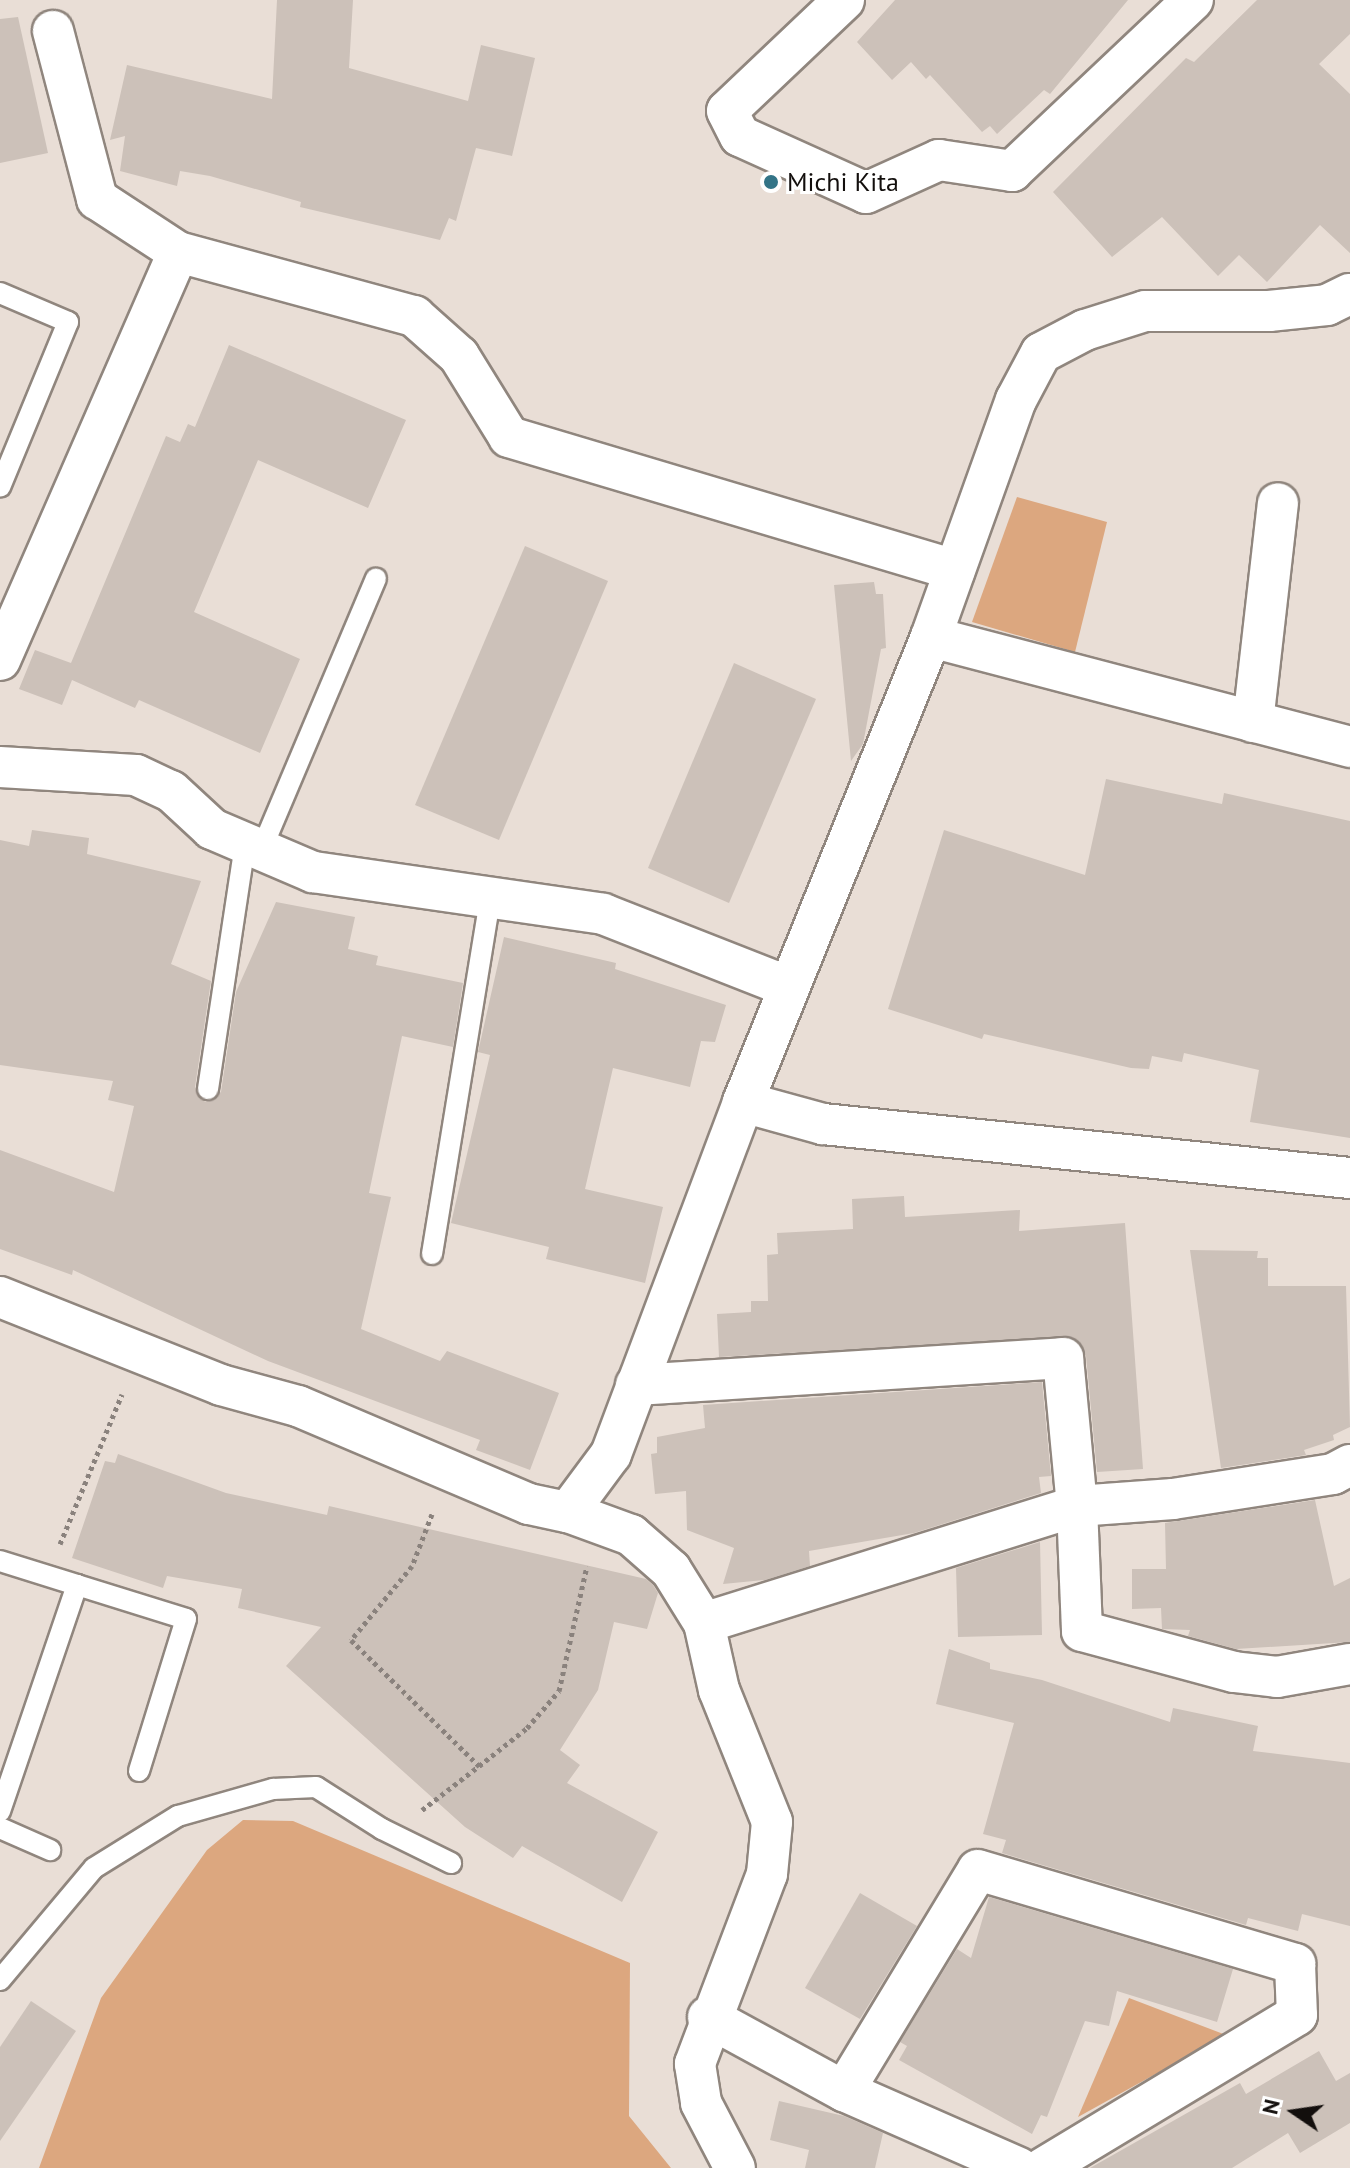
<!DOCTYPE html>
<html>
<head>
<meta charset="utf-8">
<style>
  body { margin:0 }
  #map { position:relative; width:1350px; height:2168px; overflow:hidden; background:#e9ded6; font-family:"PT Sans",sans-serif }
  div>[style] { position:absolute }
  .green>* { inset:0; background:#dca77f }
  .building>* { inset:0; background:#ccc1b9 }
  .path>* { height:5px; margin-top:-2.5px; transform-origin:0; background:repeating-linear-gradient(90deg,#8a827d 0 4px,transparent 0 8px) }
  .roads { filter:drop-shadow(2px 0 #90867e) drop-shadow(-2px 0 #90867e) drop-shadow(0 2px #90867e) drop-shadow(0 -2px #90867e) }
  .service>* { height:20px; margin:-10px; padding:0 10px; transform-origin:10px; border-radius:10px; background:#fff }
  .minor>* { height:40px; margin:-20px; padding:0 20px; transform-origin:20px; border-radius:20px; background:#fff }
  .dots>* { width:22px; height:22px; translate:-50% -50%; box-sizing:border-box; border:4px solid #fff; border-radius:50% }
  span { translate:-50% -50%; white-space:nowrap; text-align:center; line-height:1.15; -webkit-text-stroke:6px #fff; paint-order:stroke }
  .poi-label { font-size:26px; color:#130f0d }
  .left { translate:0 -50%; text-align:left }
  .north { position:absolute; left:1254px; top:2072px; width:80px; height:80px; -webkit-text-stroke:6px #fff; paint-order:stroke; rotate:283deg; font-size:22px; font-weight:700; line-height:32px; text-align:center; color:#130f0d }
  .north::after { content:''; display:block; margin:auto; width:28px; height:36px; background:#130f0d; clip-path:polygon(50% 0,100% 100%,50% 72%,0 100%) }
</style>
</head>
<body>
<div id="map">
  <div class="green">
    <div style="clip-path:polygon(1017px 497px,1107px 522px,1075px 652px,972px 622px)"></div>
    <div style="clip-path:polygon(243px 1820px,293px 1821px,630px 1963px,629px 2116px,671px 2168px,39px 2168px,101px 1998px,207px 1850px)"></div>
    <div style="clip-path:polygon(1129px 1998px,1226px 2035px,1078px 2117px)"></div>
  </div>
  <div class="building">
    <div style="clip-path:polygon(277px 0,353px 0,349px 68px,468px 101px,481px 45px,535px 58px,512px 156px,476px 148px,456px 221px,449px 218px,440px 240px,300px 207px,301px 202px,210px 176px,180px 171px,177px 186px,120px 171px,125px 136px,110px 140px,127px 65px,272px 99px)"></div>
    <div style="clip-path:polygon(895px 0,1128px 0,1050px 94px,1044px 90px,997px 134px,990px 126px,982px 132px,930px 75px,926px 79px,911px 62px,892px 80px,857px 42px)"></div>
    <div style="clip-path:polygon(1257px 0,1350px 0,1350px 34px,1319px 64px,1350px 94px,1350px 253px,1320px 225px,1267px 282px,1239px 255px,1218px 276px,1162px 217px,1112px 257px,1053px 192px,1186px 58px,1194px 62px)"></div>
    <div style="clip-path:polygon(18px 17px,48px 153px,0 163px,0 19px)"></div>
    <div style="clip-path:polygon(229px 345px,406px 420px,368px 508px,258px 460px,194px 612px,300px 659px,260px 753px,139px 700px,135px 708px,72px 680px,62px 705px,19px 689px,35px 650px,71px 663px,166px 436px,180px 442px,188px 424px,195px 427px)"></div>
    <div style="clip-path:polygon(525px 546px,608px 581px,499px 840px,415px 805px)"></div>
    <div style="clip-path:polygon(874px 582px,876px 594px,883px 594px,886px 648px,881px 649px,863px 744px,851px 761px,834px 585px)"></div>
    <div style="clip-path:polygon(734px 663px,816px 699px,729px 903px,648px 868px)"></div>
    <div style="clip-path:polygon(1106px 779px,1222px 804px,1224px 793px,1350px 821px,1350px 1138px,1250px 1122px,1259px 1070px,1184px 1053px,1182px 1062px,1152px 1056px,1149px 1069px,1131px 1068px,984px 1034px,982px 1039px,888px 1009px,944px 830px,1085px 875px)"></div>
    <div style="clip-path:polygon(32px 830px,89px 838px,87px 854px,201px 881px,171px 964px,211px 981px,195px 1087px,205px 1102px,221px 1092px,236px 992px,276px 902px,355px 917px,348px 949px,378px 956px,376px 965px,463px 983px,453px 1047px,402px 1036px,369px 1193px,391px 1197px,361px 1329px,440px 1361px,447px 1351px,559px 1393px,530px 1470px,476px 1450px,480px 1440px,268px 1361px,73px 1270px,72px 1275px,0 1249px,0 1150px,114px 1192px,134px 1106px,108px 1100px,113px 1081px,0 1065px,0 840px,29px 846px)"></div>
    <div style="clip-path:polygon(504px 937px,616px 963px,615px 969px,726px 1005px,715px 1042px,701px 1041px,690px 1087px,613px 1068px,585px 1189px,663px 1207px,645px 1283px,546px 1259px,549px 1247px,451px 1223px,490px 1055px,478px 1052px)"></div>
    <div style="clip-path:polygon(904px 1196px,905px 1217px,1020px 1210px,1019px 1231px,1125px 1223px,1143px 1469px,1097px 1472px,1086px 1356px,1072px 1337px,719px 1357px,717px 1314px,751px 1312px,751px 1301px,768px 1301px,767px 1255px,778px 1254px,777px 1233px,853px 1229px,852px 1199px)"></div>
    <div style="clip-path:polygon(1190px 1250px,1258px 1251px,1257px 1258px,1268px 1258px,1268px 1286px,1346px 1286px,1350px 1427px,1333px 1435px,1334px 1440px,1304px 1450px,1306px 1455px,1221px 1468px)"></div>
    <div style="clip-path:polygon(1042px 1382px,1051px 1476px,1039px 1477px,1041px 1493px,914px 1533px,809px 1551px,810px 1566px,765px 1580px,723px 1584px,734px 1548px,687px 1530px,686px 1491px,655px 1494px,651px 1454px,657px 1453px,657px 1437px,705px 1428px,703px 1405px)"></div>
    <div style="clip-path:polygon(118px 1454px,226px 1493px,327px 1515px,329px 1506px,646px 1579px,653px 1585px,658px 1593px,647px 1629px,614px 1622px,598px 1690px,560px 1750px,580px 1765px,567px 1783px,658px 1832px,622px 1902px,522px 1846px,513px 1858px,465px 1827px,286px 1666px,321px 1627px,238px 1608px,242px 1589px,167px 1576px,163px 1588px,72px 1558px,105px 1461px,115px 1463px)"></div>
    <div style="clip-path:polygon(1315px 1500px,1334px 1586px,1350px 1578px,1350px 1642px,1236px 1649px,1188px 1636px,1190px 1630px,1162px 1629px,1161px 1608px,1132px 1609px,1132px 1569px,1166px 1569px,1165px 1523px)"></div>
    <div style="clip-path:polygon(1040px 1542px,1042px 1635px,958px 1637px,956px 1568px)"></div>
    <div style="clip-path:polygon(949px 1649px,990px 1663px,990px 1669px,1042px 1680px,1170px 1722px,1173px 1708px,1258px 1726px,1253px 1751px,1350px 1763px,1350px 1926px,1302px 1914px,1298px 1931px,1248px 1918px,1246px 1925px,1002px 1853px,1006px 1840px,983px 1834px,1014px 1723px,936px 1704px)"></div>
    <div style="clip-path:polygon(860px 1893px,917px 1926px,860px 2019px,805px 1988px)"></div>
    <div style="clip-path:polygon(989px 1897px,1233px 1969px,1217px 2022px,1117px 1991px,1109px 2026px,1085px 2021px,1047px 2117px,1041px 2115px,1032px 2134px,899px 2060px,907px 2046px,900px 2042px,957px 1949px,971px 1958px)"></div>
    <div style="clip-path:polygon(31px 2001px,76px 2031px,0 2141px,0 2047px)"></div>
    <div style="clip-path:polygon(1319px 2051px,1336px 2081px,1350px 2073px,1350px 2123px,1300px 2153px,1288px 2133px,1232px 2168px,1090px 2168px,1240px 2083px,1246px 2094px)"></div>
    <div style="clip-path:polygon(779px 2101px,844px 2116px,883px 2133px,875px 2168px,805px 2168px,809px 2150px,770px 2140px)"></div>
  </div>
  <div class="path">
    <div style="left:432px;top:1514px;width:56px;rotate:111deg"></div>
    <div style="left:412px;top:1566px;width:96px;rotate:129.5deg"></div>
    <div style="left:351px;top:1640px;width:180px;rotate:44.5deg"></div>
    <div style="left:479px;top:1766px;width:61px;rotate:-38.4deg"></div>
    <div style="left:527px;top:1728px;width:49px;rotate:-49.1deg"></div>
    <div style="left:559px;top:1691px;width:128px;rotate:-77.4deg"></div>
    <div style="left:60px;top:1544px;width:162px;rotate:-67.5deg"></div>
    <div style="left:422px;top:1810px;width:72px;rotate:-37.7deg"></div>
  </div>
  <div class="roads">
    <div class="service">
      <div style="left:0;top:293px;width:74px;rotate:23.1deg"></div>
      <div style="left:68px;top:322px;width:178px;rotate:112.4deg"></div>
      <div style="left:260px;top:853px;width:298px;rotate:-67.1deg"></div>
      <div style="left:208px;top:1089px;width:247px;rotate:-81.4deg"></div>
      <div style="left:432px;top:1254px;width:361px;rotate:-80.7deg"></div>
      <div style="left:0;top:1561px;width:81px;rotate:17.3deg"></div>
      <div style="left:77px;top:1585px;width:239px;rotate:108.8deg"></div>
      <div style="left:77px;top:1585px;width:114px;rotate:17.3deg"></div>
      <div style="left:186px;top:1619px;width:159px;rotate:107.2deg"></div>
      <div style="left:0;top:1828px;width:55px;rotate:23.7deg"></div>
      <div style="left:0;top:1980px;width:146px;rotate:-50deg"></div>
      <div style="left:94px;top:1868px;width:99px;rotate:-31.8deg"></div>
      <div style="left:178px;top:1816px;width:99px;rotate:-15.9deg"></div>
      <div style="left:273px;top:1789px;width:43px;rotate:-2.7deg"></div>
      <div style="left:316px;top:1787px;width:78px;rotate:32.5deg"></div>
      <div style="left:382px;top:1829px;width:77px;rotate:26.2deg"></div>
    </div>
    <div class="minor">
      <div style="left:844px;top:0;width:161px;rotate:136.5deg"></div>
      <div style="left:727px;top:111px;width:28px;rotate:63deg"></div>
      <div style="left:740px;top:136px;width:138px;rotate:24.3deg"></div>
      <div style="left:866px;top:193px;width:80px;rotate:-24.3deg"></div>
      <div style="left:939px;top:160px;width:74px;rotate:8.6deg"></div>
      <div style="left:1012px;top:171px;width:249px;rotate:-43.4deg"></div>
      <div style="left:53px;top:31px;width:174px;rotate:75.3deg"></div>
      <div style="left:97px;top:199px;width:97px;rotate:33.2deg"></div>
      <div style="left:931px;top:637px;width:433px;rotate:14.7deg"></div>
      <div style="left:0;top:660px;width:445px;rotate:-66.4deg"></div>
      <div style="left:178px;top:252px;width:245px;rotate:15.2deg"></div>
      <div style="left:414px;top:316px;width:60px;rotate:41.6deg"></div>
      <div style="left:459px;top:356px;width:95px;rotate:58.3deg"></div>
      <div style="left:509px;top:437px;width:465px;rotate:16.6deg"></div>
      <div style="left:1253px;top:722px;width:220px;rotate:-83.5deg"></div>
      <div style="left:0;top:767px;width:136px;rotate:3.4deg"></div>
      <div style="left:136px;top:775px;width:38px;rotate:25deg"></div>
      <div style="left:171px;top:791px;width:56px;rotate:42.8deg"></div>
      <div style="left:212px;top:829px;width:110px;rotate:23.1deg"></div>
      <div style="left:313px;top:872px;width:293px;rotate:8.2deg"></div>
      <div style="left:603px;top:914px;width:200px;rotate:21.4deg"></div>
      <div style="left:743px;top:1102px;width:83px;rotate:15.4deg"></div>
      <div style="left:823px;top:1124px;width:530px;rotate:5.85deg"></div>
      <div style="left:0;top:1297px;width:238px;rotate:21.7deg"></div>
      <div style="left:221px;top:1385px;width:80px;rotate:15.3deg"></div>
      <div style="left:298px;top:1406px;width:251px;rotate:23deg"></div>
      <div style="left:529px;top:1504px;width:40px;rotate:12deg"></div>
      <div style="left:568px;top:1512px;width:72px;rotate:-53.4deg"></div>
      <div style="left:611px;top:1454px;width:376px;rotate:-69.4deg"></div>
      <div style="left:743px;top:1102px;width:502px;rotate:-67.99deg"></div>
      <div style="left:931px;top:637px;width:252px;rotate:-70.3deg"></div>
      <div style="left:1016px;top:400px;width:53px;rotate:-62deg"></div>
      <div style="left:1041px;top:353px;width:50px;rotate:-27.6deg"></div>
      <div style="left:1085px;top:330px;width:63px;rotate:-17.6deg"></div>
      <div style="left:1145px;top:311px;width:124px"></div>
      <div style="left:1269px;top:311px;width:58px;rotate:-5.9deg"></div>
      <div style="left:1327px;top:305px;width:25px;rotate:-26deg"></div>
      <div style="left:636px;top:1385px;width:428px;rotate:-3.6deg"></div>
      <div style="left:1063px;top:1358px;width:149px;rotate:84.6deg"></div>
      <div style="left:1077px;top:1506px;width:391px;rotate:162.6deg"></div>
      <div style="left:1350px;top:1465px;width:19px;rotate:152deg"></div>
      <div style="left:1333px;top:1474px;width:162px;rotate:171.1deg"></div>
      <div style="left:1173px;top:1499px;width:96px;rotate:175.8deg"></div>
      <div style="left:1077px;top:1506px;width:125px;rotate:87.7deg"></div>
      <div style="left:1082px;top:1631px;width:157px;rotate:15.1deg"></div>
      <div style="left:1234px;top:1672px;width:43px;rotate:6.6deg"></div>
      <div style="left:1277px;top:1677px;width:74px;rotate:-10.1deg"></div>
      <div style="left:568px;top:1512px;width:67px;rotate:20.1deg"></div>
      <div style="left:631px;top:1535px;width:53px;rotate:41.2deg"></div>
      <div style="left:671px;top:1570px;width:62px;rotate:58.1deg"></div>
      <div style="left:704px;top:1623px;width:69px;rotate:77.4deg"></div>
      <div style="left:719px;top:1690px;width:142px;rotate:68.1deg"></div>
      <div style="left:772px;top:1822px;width:52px;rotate:95.5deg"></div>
      <div style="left:767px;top:1874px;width:203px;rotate:110.8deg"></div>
      <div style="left:695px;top:2064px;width:39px;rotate:81deg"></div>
      <div style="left:701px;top:2103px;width:73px;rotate:62.4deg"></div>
      <div style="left:708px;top:2017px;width:155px;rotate:28.6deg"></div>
      <div style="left:844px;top:2091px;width:191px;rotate:23.7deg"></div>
      <div style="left:844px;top:2091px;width:258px;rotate:-58.8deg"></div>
      <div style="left:978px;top:1870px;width:331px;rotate:16.5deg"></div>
      <div style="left:1295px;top:1964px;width:51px;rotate:87.8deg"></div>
      <div style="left:1297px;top:2015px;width:297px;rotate:148.9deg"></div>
    </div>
  </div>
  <div class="dots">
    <div style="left:771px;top:182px;background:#337487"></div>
  </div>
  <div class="poi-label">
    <span class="left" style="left:787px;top:182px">Michi Kita</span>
  </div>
  <div class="north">N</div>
</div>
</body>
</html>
